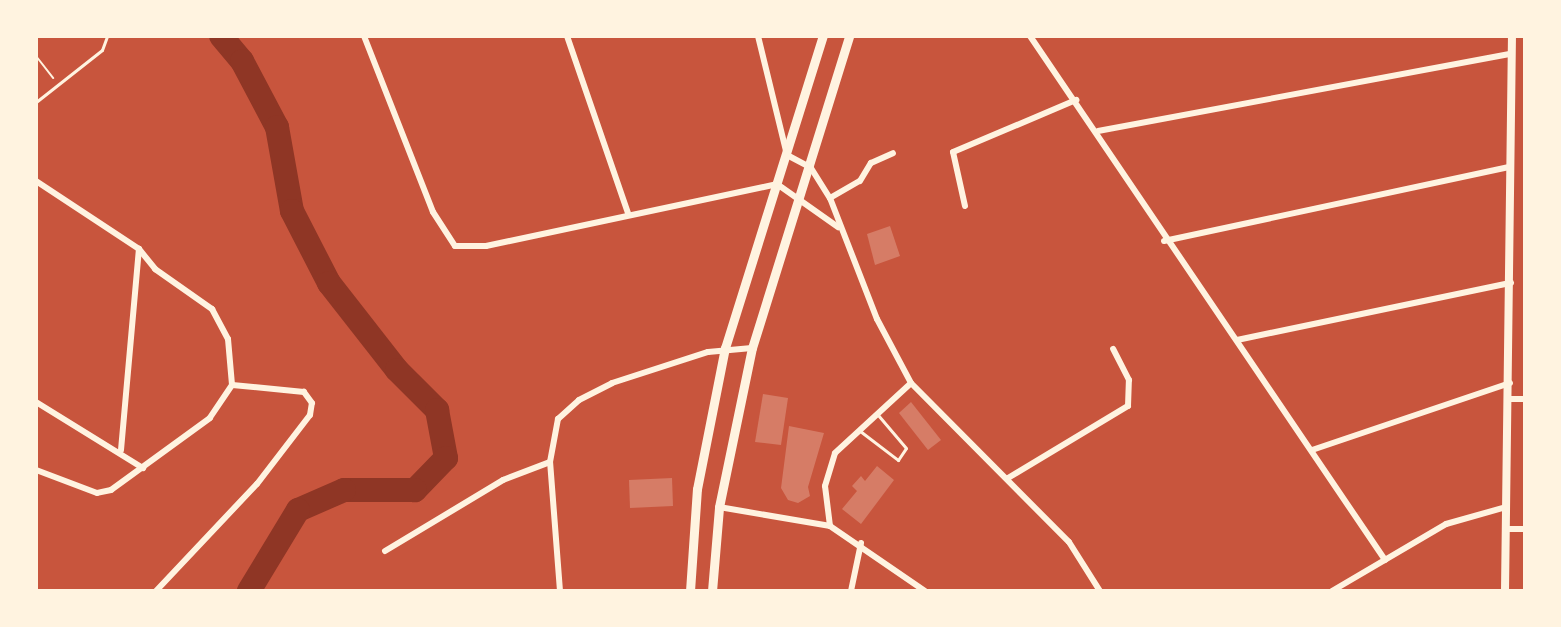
<!DOCTYPE html>
<html>
<head>
<meta charset="utf-8">
<style>
  body { margin:0 }
  #map { position:relative; width:1561px; height:627px; overflow:hidden; background:#c8553d; font-family:Commissioner,sans-serif }
  div>[style] { position:absolute }
  .river>* { height:24px; margin:-12px; padding:0 12px; transform-origin:12px; border-radius:12px; background:#8f3625 }
  .building>* { inset:0; background:#d67c66 }
  .path>* { height:2px; margin:-1px; padding:0 1px; transform-origin:1px; border-radius:1px; background:#fff3e0 }
  .service>* { height:3px; margin:-1.5px; padding:0 1.5px; transform-origin:1.5px; border-radius:1.5px; background:#fff3e0 }
  .minor>* { height:6px; margin:-3px; padding:0 3px; transform-origin:3px; border-radius:3px; background:#fff3e0 }
  .tertiary>* { height:8px; margin:-4px; padding:0 4px; transform-origin:4px; border-radius:4px; background:#fff3e0 }
  .primary>* { height:9px; margin:-4.5px; padding:0 4.5px; transform-origin:4.5px; border-radius:4.5px; background:#fff3e0 }
  span { translate:-50% -50%; white-space:nowrap; text-align:center; line-height:1.15; -webkit-text-stroke:4.5px #fff3e0; paint-order:stroke }
  .frame { position:absolute; inset:0; border:38px solid #fff3e0; pointer-events:none }
</style>
</head>
<body>
<div id="map">
  <div class="river">
    <div style="left:221px;top:36px;width:33px;rotate:50deg"></div>
    <div style="left:242px;top:61px;width:75px;rotate:62.1deg"></div>
    <div style="left:277px;top:127px;width:85px;rotate:79.9deg"></div>
    <div style="left:292px;top:211px;width:81px;rotate:62.8deg"></div>
    <div style="left:329px;top:283px;width:110px;rotate:52deg"></div>
    <div style="left:397px;top:370px;width:57px;rotate:45deg"></div>
    <div style="left:437px;top:410px;width:49px;rotate:79.4deg"></div>
    <div style="left:446px;top:458px;width:45px;rotate:134.1deg"></div>
    <div style="left:415px;top:490px;width:71px;rotate:180deg"></div>
    <div style="left:344px;top:490px;width:50px;rotate:156.5deg"></div>
    <div style="left:298px;top:510px;width:95px;rotate:121.2deg"></div>
  </div>
  <div class="building">
    <div style="clip-path:polygon(890px 226px,900px 256px,875px 265px,867px 234px)"></div>
    <div style="clip-path:polygon(763px 394px,788px 398px,781px 445px,755px 442px)"></div>
    <div style="clip-path:polygon(911px 402px,941px 440px,928px 450px,899px 413px)"></div>
    <div style="clip-path:polygon(789px 426px,824px 433px,808px 487px,810px 496px,798px 503px,788px 500px,781px 488px)"></div>
    <div style="clip-path:polygon(877px 466px,894px 480px,861px 524px,842px 509px,857px 491px,852px 486px,861px 476px,865px 481px)"></div>
    <div style="clip-path:polygon(672px 478px,673px 506px,630px 508px,629px 480px)"></div>
  </div>
  <div class="path">
    <div style="left:36px;top:56px;width:28px;rotate:52deg"></div>
  </div>
  <div class="service">
    <div style="left:36px;top:102px;width:84px;rotate:-38.2deg"></div>
    <div style="left:102px;top:50px;width:15px;rotate:-70deg"></div>
    <div style="left:860px;top:431px;width:48px;rotate:37.3deg"></div>
    <div style="left:898px;top:460px;width:14px;rotate:-56deg"></div>
    <div style="left:906px;top:448px;width:43px;rotate:-130.3deg"></div>
  </div>
  <div class="minor">
    <div style="left:364px;top:36px;width:189px;rotate:68.6deg"></div>
    <div style="left:433px;top:212px;width:40px;rotate:57.1deg"></div>
    <div style="left:455px;top:246px;width:31px"></div>
    <div style="left:486px;top:246px;width:298px;rotate:-12deg"></div>
    <div style="left:777px;top:184px;width:75px;rotate:35.2deg"></div>
    <div style="left:567px;top:36px;width:187px;rotate:71deg"></div>
    <div style="left:758px;top:36px;width:122px;rotate:76.3deg"></div>
    <div style="left:787px;top:155px;width:27px;rotate:28deg"></div>
    <div style="left:811px;top:168px;width:36px;rotate:58deg"></div>
    <div style="left:830px;top:198px;width:130px;rotate:68.8deg"></div>
    <div style="left:877px;top:319px;width:72px;rotate:62deg"></div>
    <div style="left:911px;top:383px;width:224px;rotate:45.2deg"></div>
    <div style="left:1069px;top:542px;width:58px;rotate:57.7deg"></div>
    <div style="left:1030px;top:36px;width:633px;rotate:55.88deg"></div>
    <div style="left:1098px;top:131px;width:420px;rotate:-10.6deg"></div>
    <div style="left:36px;top:181px;width:123px;rotate:33.4deg"></div>
    <div style="left:139px;top:249px;width:26px;rotate:51deg"></div>
    <div style="left:155px;top:269px;width:70px;rotate:35.1deg"></div>
    <div style="left:212px;top:309px;width:34px;rotate:62deg"></div>
    <div style="left:228px;top:339px;width:46px;rotate:85deg"></div>
    <div style="left:232px;top:385px;width:40px;rotate:124deg"></div>
    <div style="left:210px;top:418px;width:122px;rotate:144deg"></div>
    <div style="left:111px;top:490px;width:14px;rotate:168deg"></div>
    <div style="left:97px;top:493px;width:65px;rotate:-159.3deg"></div>
    <div style="left:830px;top:198px;width:34px;rotate:-30deg"></div>
    <div style="left:860px;top:181px;width:21px;rotate:-59deg"></div>
    <div style="left:871px;top:163px;width:24px;rotate:-24deg"></div>
    <div style="left:965px;top:206px;width:55px;rotate:-102.5deg"></div>
    <div style="left:953px;top:152px;width:134px;rotate:-22.9deg"></div>
    <div style="left:1164px;top:241px;width:354px;rotate:-12.1deg"></div>
    <div style="left:1237px;top:340px;width:280px;rotate:-11.8deg"></div>
    <div style="left:1510px;top:399px;width:15px"></div>
    <div style="left:36px;top:402px;width:126px;rotate:31.7deg"></div>
    <div style="left:121px;top:450px;width:202px;rotate:-84.9deg"></div>
    <div style="left:1312px;top:450px;width:209px;rotate:-18.7deg"></div>
    <div style="left:1008px;top:478px;width:140px;rotate:-31deg"></div>
    <div style="left:1128px;top:406px;width:26px;rotate:-88deg"></div>
    <div style="left:1129px;top:380px;width:35px;rotate:-117deg"></div>
    <div style="left:719px;top:507px;width:113px;rotate:9.7deg"></div>
    <div style="left:830px;top:526px;width:115px;rotate:34.4deg"></div>
    <div style="left:830px;top:526px;width:40px;rotate:-97.1deg"></div>
    <div style="left:825px;top:486px;width:34px;rotate:-73deg"></div>
    <div style="left:835px;top:453px;width:103px;rotate:-42.6deg"></div>
    <div style="left:1506px;top:529px;width:19px"></div>
    <div style="left:385px;top:551px;width:138px;rotate:-31deg"></div>
    <div style="left:503px;top:480px;width:50px;rotate:-21deg"></div>
    <div style="left:156px;top:591px;width:147px;rotate:-46.7deg"></div>
    <div style="left:257px;top:484px;width:87px;rotate:-52.5deg"></div>
    <div style="left:310px;top:415px;width:12px;rotate:-81deg"></div>
    <div style="left:312px;top:403px;width:14px;rotate:-126deg"></div>
    <div style="left:304px;top:392px;width:72px;rotate:-174.4deg"></div>
    <div style="left:560px;top:591px;width:129px;rotate:-94.4deg"></div>
    <div style="left:550px;top:462px;width:44px;rotate:-79.5deg"></div>
    <div style="left:558px;top:419px;width:28px;rotate:-42deg"></div>
    <div style="left:579px;top:400px;width:37px;rotate:-27deg"></div>
    <div style="left:612px;top:383px;width:101px;rotate:-17.9deg"></div>
    <div style="left:708px;top:352px;width:44px;rotate:-5.2deg"></div>
    <div style="left:851px;top:591px;width:49px;rotate:-78.2deg"></div>
    <div style="left:1332px;top:591px;width:132px;rotate:-30.4deg"></div>
    <div style="left:1446px;top:524px;width:62px;rotate:-15.8deg"></div>
  </div>
  <div class="tertiary">
    <div style="left:1505px;top:591px;width:555px;rotate:-89.28deg"></div>
  </div>
  <div class="primary">
    <div style="left:690px;top:591px;width:102px;rotate:-86.1deg"></div>
    <div style="left:697px;top:489px;width:144px;rotate:-78.8deg"></div>
    <div style="left:725px;top:348px;width:327px;rotate:-72.6deg"></div>
    <div style="left:712px;top:591px;width:84px;rotate:-85.2deg"></div>
    <div style="left:719px;top:507px;width:162px;rotate:-78.3deg"></div>
    <div style="left:752px;top:348px;width:327px;rotate:-72.7deg"></div>
  </div>
  <div class="frame"></div>
</div>
</body>
</html>
